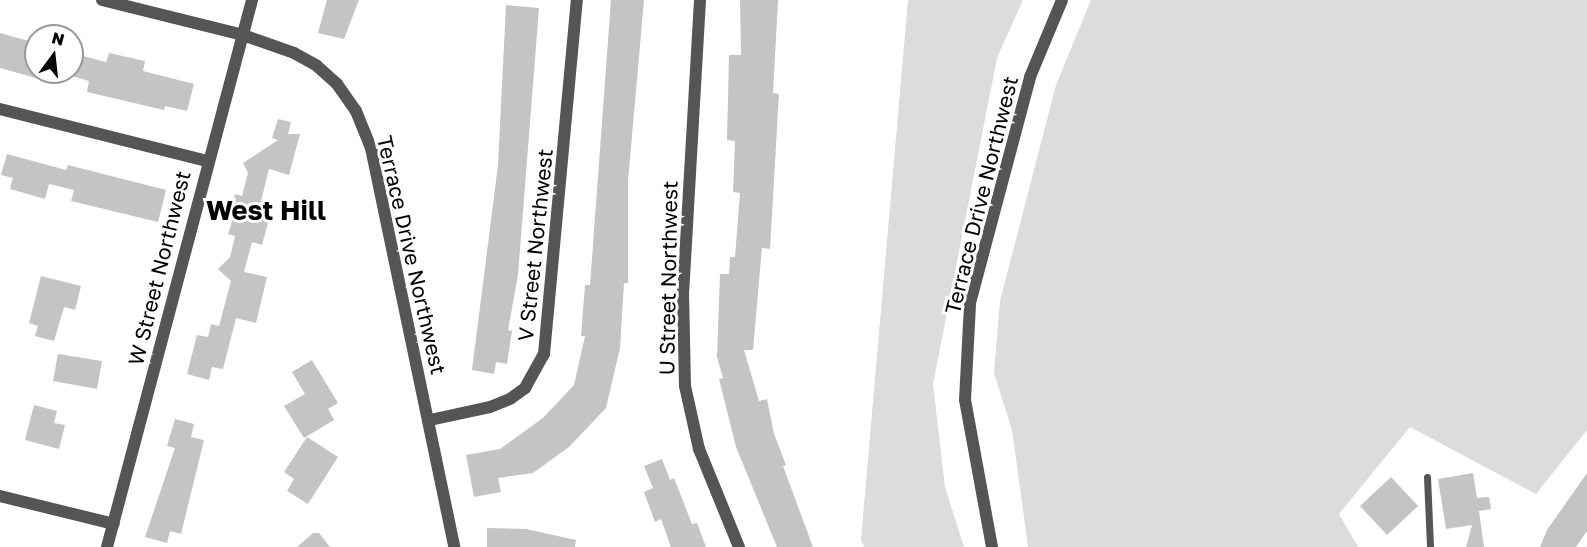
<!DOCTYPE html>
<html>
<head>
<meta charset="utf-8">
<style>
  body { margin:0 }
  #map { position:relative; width:1587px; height:547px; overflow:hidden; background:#fff; font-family:"Golos Text",sans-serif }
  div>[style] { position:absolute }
  .green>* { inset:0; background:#dcdcdc }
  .building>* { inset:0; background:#c4c4c4 }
  .lane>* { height:7px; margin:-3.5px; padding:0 3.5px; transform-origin:3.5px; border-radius:3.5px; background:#555 }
  .street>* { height:12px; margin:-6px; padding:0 6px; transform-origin:6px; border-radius:6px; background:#555 }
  span { translate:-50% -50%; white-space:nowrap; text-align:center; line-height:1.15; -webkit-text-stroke:6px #fff; paint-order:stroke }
  .street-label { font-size:21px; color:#000 }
  .district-label { font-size:27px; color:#000; font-weight:700 }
  .north { position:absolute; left:24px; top:24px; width:60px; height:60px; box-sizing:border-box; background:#fff; border:2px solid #999; border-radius:50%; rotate:15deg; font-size:16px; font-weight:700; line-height:24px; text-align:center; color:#000 }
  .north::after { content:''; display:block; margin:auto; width:21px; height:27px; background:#000; clip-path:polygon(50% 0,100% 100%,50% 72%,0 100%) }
</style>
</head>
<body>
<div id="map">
  <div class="green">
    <div style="clip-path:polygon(908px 0,1023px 0,997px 58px,933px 384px,945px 487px,964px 547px,864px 547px,861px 539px)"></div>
    <div style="clip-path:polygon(1091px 0,1587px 0,1587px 430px,1536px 494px,1410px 427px,1339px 514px,1358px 547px,1028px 547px,1012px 430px,994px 373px,1000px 301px,1056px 85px)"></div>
  </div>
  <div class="building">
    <div style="clip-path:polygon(327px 0,359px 0,344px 39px,318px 33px)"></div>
    <div style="clip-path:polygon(611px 0,644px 0,628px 181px,628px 283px,624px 283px,620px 348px,606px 408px,569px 447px,533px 473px,498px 478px,501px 492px,474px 497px,466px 455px,500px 449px,543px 418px,574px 385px,585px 336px,581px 336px,585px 285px,590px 285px)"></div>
    <div style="clip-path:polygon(740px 0,778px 0,773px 93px,779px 94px,770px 249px,762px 248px,753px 350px,744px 350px,759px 401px,767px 399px,774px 434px,786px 465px,783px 466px,813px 547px,777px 547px,736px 447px,719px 379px,723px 378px,717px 357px,720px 274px,729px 274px,730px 257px,735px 257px,740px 193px,733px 192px,735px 141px,727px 140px,729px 55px,741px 55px)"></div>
    <div style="clip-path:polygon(506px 5px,539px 8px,518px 275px,508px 330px,512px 331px,507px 364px,496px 362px,494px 374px,472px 370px,498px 165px)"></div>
    <div style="clip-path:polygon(0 33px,36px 43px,36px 78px,0 68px)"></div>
    <div style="clip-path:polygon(72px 53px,106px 62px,109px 53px,145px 61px,143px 71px,194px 84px,187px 111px,165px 106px,164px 110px,87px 92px,89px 81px,72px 76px)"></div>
    <div style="clip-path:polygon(278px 119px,291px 122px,288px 134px,300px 134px,289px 175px,269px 169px,261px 201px,273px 204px,262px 245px,252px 242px,244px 272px,267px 277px,256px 323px,236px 318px,223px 369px,212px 367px,209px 380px,187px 374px,197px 335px,208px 337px,211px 324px,219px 326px,231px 281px,218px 269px,230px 257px,235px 236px,228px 234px,235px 212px,230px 211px,235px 194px,242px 196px,248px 173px,243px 163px,278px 140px,272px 138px)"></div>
    <div style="clip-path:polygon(7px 154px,66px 170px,68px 165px,166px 190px,158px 222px,71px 201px,74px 190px,49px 184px,45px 199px,10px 189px,13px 178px,1px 175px)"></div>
    <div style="clip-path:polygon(41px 276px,81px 286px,75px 310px,64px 307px,54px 341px,35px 336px,38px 326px,29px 323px)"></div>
    <div style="clip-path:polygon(58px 354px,102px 361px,97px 389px,53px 381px)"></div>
    <div style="clip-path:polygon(312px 360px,338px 403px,328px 409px,334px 420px,304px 438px,284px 406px,305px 394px,292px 372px)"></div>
    <div style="clip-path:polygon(34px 405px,57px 411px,54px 423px,65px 425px,59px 449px,25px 440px)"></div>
    <div style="clip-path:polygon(175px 419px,194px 424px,191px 437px,204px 440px,181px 534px,170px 531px,167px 543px,145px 537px,175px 448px,167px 446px)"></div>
    <div style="clip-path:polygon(307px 437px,338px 457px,308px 504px,287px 491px,294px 479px,284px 472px)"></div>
    <div style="clip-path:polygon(662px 459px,670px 480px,674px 478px,692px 524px,697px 523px,706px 547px,671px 547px,661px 519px,655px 522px,644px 492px,653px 488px,644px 466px)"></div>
    <div style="clip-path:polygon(1473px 473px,1477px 498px,1489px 497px,1491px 509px,1479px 511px,1484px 547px,1466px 547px,1472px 525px,1446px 529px,1438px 479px)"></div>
    <div style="clip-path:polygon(1587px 473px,1587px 531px,1576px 547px,1540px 547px,1547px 530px)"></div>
    <div style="clip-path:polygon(1391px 477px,1418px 506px,1387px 535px,1360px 506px)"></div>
    <div style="clip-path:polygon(487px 528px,526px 529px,576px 540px,575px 547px,487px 547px)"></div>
    <div style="clip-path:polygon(313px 533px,319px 533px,330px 547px,297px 547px)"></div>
  </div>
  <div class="lane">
    <div style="left:1427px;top:477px;width:70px;rotate:87.5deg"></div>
  </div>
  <div class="street">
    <div style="left:102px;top:0;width:145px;rotate:13.9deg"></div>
    <div style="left:243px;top:35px;width:54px;rotate:19.4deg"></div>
    <div style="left:294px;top:53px;width:26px;rotate:29deg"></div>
    <div style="left:317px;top:66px;width:27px;rotate:42deg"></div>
    <div style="left:337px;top:84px;width:33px;rotate:55deg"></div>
    <div style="left:356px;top:111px;width:40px;rotate:68deg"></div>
    <div style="left:371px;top:148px;width:408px;rotate:78.2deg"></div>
    <div style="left:700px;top:0;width:291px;rotate:93.3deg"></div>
    <div style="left:683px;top:291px;width:95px;rotate:88.8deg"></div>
    <div style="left:685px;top:386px;width:65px;rotate:77.5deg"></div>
    <div style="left:699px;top:449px;width:106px;rotate:67.8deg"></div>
    <div style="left:0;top:109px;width:213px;rotate:14.1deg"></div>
    <div style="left:430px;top:420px;width:61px;rotate:-12.2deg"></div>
    <div style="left:490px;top:407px;width:22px;rotate:-22deg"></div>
    <div style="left:510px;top:399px;width:19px;rotate:-36deg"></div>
    <div style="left:525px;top:388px;width:39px;rotate:-61deg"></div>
    <div style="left:544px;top:354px;width:356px;rotate:-84.7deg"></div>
    <div style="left:0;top:496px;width:117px;rotate:13.8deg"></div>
    <div style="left:107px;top:547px;width:566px;rotate:-75.15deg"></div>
    <div style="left:992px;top:547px;width:149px;rotate:-100.4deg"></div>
    <div style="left:965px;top:400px;width:97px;rotate:-87deg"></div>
    <div style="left:970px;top:303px;width:234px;rotate:-75.1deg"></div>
    <div style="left:1030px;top:77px;width:83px;rotate:-67.4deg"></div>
  </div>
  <div class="street-label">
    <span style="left:981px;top:195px;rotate:-76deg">Terrace Drive Northwest</span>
    <span style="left:535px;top:245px;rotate:-84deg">V Street Northwest</span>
    <span style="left:412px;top:255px;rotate:77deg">Terrace Drive Northwest</span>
    <span style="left:159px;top:268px;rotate:-76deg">W Street Northwest</span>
    <span style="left:668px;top:278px;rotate:-89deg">U Street Northwest</span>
  </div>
  <div class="district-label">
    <span style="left:266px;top:211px">West Hill</span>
  </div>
  <div class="north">N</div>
</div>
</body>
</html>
